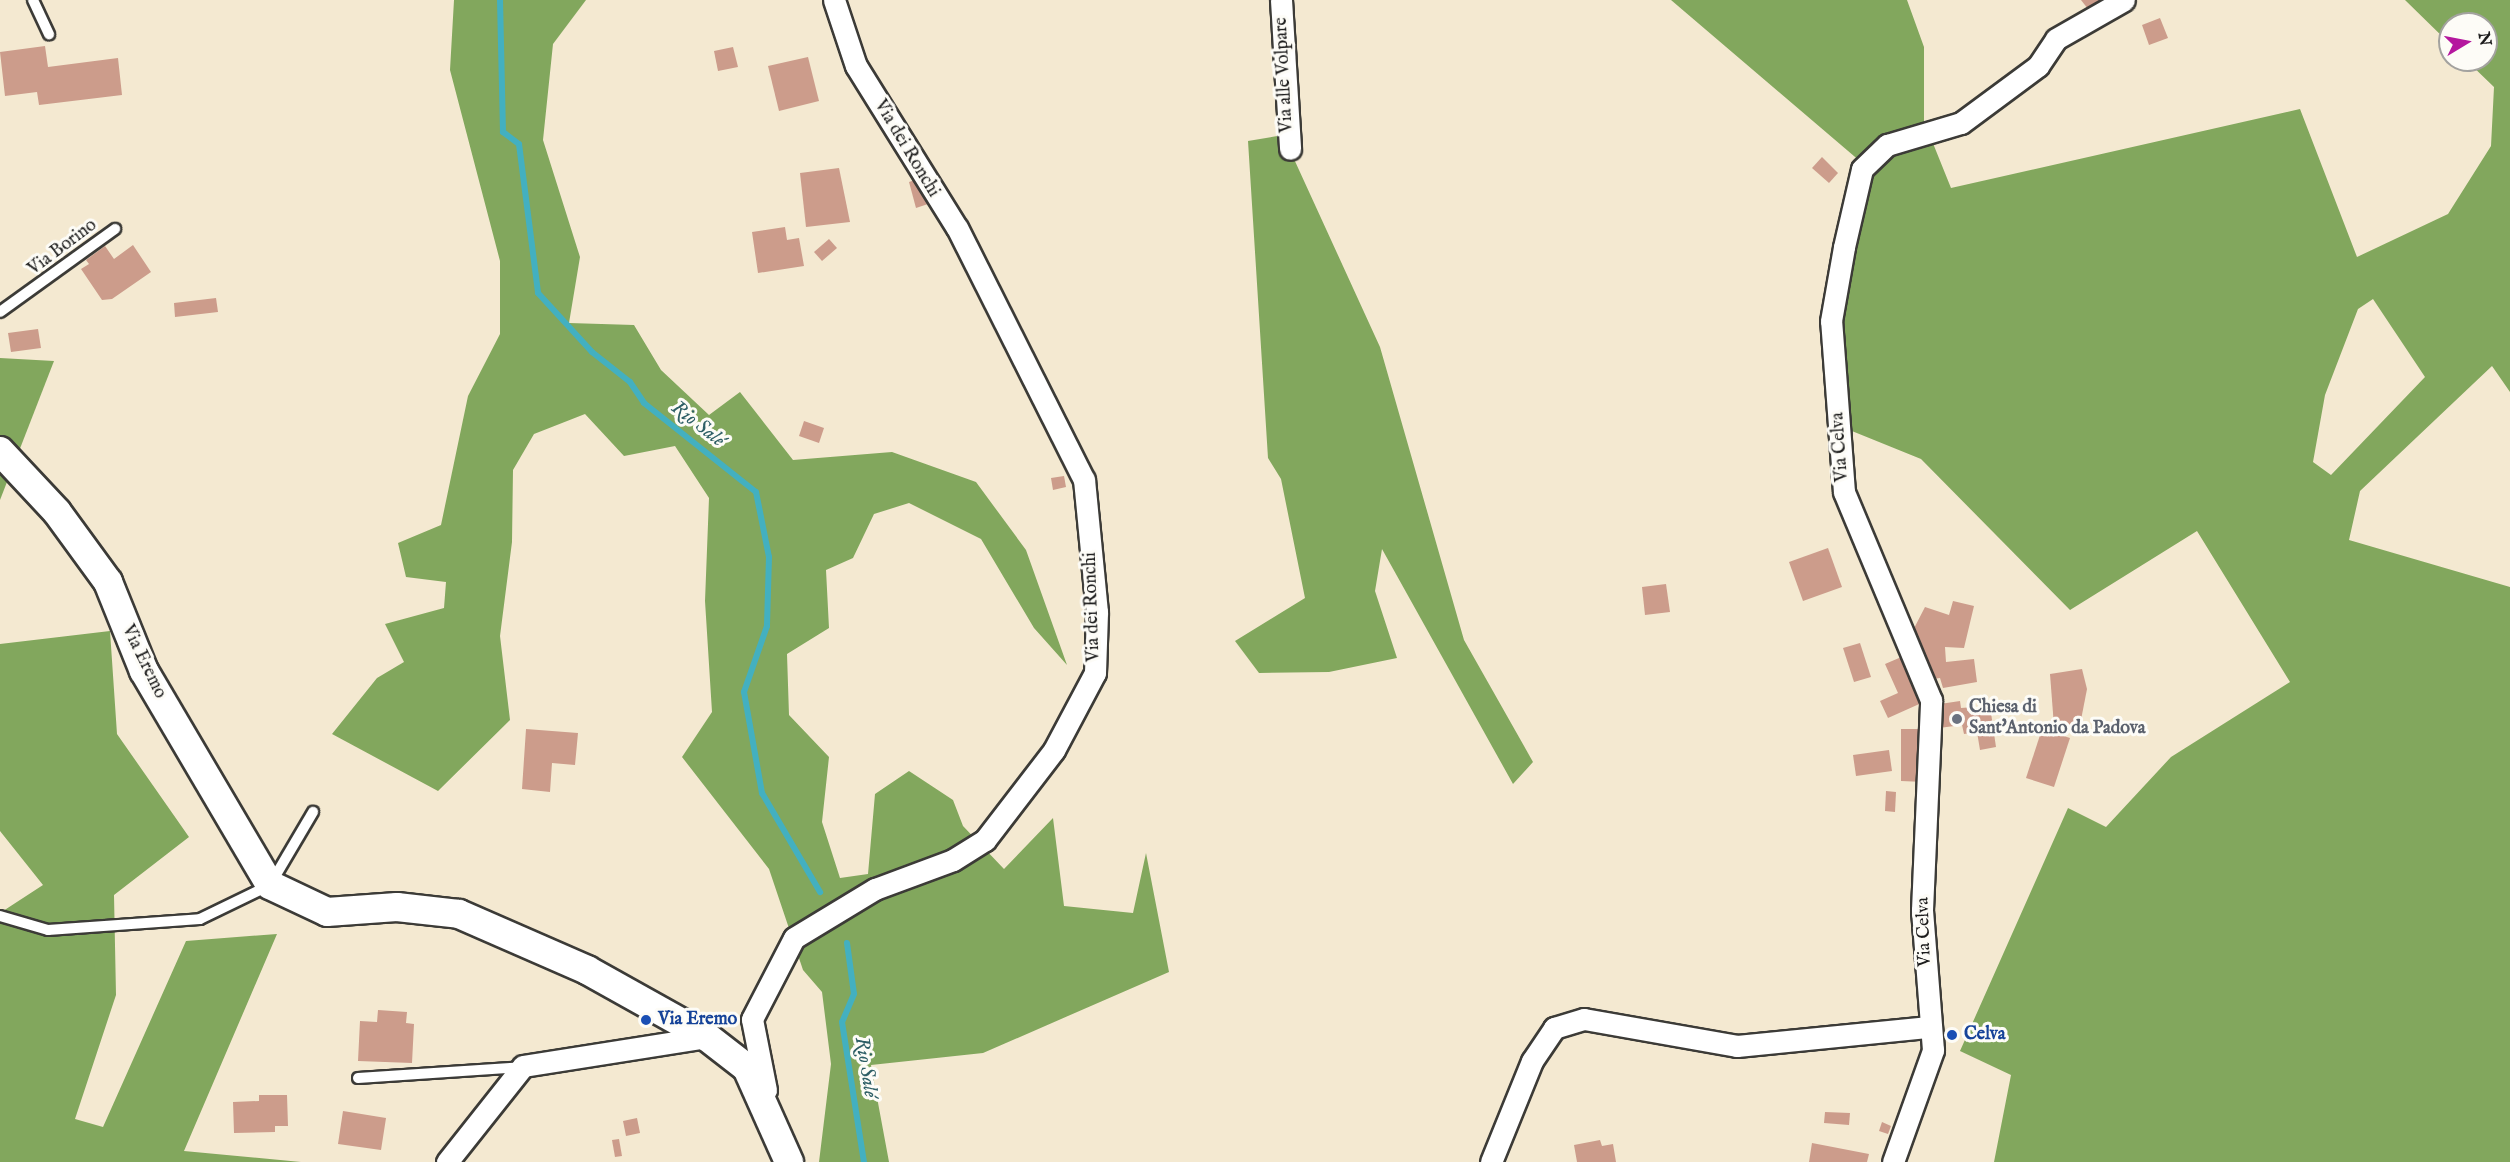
<!DOCTYPE html>
<html>
<head>
<meta charset="utf-8">
<style>
  body { margin:0 }
  #map { position:relative; width:2510px; height:1162px; overflow:hidden; background:#f4e9d1; font-family:"IM FELL English",serif }
  div>[style] { position:absolute }
  .forest>* { inset:0; background:#82a75d }
  .stream>* { height:6px; margin:-3px; padding:0 3px; transform-origin:3px; border-radius:3px; background:#43b0c0 }
  .building>* { inset:0; background:#cc9c8b }
  .roads { filter:drop-shadow(2px 0 #3c3b37) drop-shadow(-2px 0 #3c3b37) drop-shadow(0 2px #3c3b37) drop-shadow(0 -2px #3c3b37) }
  .lane>* { height:10px; margin:-5px; padding:0 5px; transform-origin:5px; border-radius:5px; background:#fff }
  .street>* { height:21px; margin:-10.5px; padding:0 10.5px; transform-origin:10.5px; border-radius:10.5px; background:#fff }
  .secondary>* { height:28px; margin:-14px; padding:0 14px; transform-origin:14px; border-radius:14px; background:#fff }
  .dots>* { width:16px; height:16px; translate:-50% -50%; box-sizing:border-box; border:3px solid #fdfcf7; border-radius:50% }
  span { translate:-50% -50%; white-space:nowrap; text-align:center; line-height:1.15; -webkit-text-stroke:6px #fdfcf7; paint-order:stroke }
  .street-label { font-size:18px; color:#1c1c1c }
  .worship-label { font-size:18px; color:#5b616d; font-weight:700 }
  .left { translate:0 -50%; text-align:left }
  .transit-label { font-size:18px; color:#164399; font-weight:700 }
  .water-label { font-size:20px; color:#2e5f66; font-style:italic }
  .north { position:absolute; left:2438px; top:12px; width:60px; height:60px; box-sizing:border-box; background:#fdfcf7; border:2px solid #a3a29f; border-radius:50%; rotate:80deg; font-size:16px; font-weight:700; line-height:24px; text-align:center; color:#1c1c1c }
  .north::after { content:''; display:block; margin:auto; width:21px; height:27px; background:#b5179e; clip-path:polygon(50% 0,100% 100%,50% 72%,0 100%) }
</style>
</head>
<body>
<div id="map">
  <div class="forest">
    <div style="clip-path:polygon(454px 0,586px 0,553px 44px,543px 140px,580px 257px,569px 323px,634px 325px,661px 370px,709px 415px,740px 392px,793px 460px,892px 452px,976px 482px,1026px 550px,1067px 665px,1034px 628px,981px 539px,909px 503px,874px 514px,853px 558px,826px 570px,829px 628px,787px 654px,789px 715px,829px 757px,822px 822px,840px 878px,868px 874px,875px 794px,909px 771px,953px 800px,963px 826px,1004px 869px,1053px 818px,1064px 906px,1133px 913px,1146px 853px,1169px 972px,983px 1053px,871px 1065px,889px 1162px,819px 1162px,831px 1064px,822px 992px,803px 970px,769px 869px,682px 757px,712px 712px,705px 601px,709px 498px,675px 446px,624px 456px,585px 414px,534px 434px,513px 470px,512px 542px,500px 636px,510px 720px,438px 791px,332px 734px,377px 678px,404px 662px,385px 624px,444px 608px,446px 582px,406px 577px,398px 543px,441px 525px,468px 396px,500px 334px,500px 261px,450px 70px)"></div>
    <div style="clip-path:polygon(evenodd,1671px 0,1907px 0,1924px 47px,1924px 121px,1951px 188px,2300px 109px,2357px 257px,2448px 214px,2491px 146px,2494px 87px,2466px 60px,2486px 60px,2486px 24px,2450px 24px,2450px 44px,2405px 0,2510px 0,2510px 392px,2492px 366px,2360px 491px,2349px 540px,2510px 587px,2510px 1162px,1994px 1162px,2011px 1075px,1960px 1051px,2068px 808px,2106px 827px,2171px 757px,2290px 682px,2197px 531px,2070px 610px,1921px 459px,1842px 427px,1839px 322px,1868px 168px,1671px 0,2373px 299px,2425px 377px,2331px 475px,2313px 462px,2325px 395px,2358px 309px,2373px 299px)"></div>
    <div style="clip-path:polygon(1283px 135px,1380px 347px,1464px 640px,1533px 762px,1513px 784px,1382px 549px,1375px 591px,1397px 658px,1329px 672px,1259px 673px,1235px 641px,1305px 598px,1281px 479px,1268px 458px,1248px 141px)"></div>
    <div style="clip-path:polygon(0 358px,54px 361px,0 500px)"></div>
    <div style="clip-path:polygon(110px 631px,117px 734px,189px 837px,114px 895px,116px 995px,75px 1119px,103px 1127px,186px 941px,277px 934px,184px 1151px,301px 1162px,0 1162px,0 913px,43px 885px,0 831px,0 644px)"></div>
  </div>
  <div class="stream">
    <div style="left:500px;top:0;width:132px;rotate:88.7deg"></div>
    <div style="left:503px;top:132px;width:20px;rotate:37deg"></div>
    <div style="left:519px;top:144px;width:150px;rotate:82.7deg"></div>
    <div style="left:538px;top:293px;width:80px;rotate:47.5deg"></div>
    <div style="left:592px;top:352px;width:48px;rotate:38.3deg"></div>
    <div style="left:630px;top:382px;width:25px;rotate:56deg"></div>
    <div style="left:644px;top:403px;width:143px;rotate:38.5deg"></div>
    <div style="left:756px;top:492px;width:66px;rotate:78.7deg"></div>
    <div style="left:769px;top:557px;width:69px;rotate:91.7deg"></div>
    <div style="left:767px;top:626px;width:70px;rotate:109.2deg"></div>
    <div style="left:744px;top:692px;width:103px;rotate:79.9deg"></div>
    <div style="left:762px;top:793px;width:115px;rotate:59.6deg"></div>
    <div style="left:847px;top:943px;width:51px;rotate:82.2deg"></div>
    <div style="left:854px;top:994px;width:30px;rotate:113deg"></div>
    <div style="left:842px;top:1022px;width:142px;rotate:81.1deg"></div>
  </div>
  <div class="building">
    <div style="clip-path:polygon(2081px 0,2101px 0,2088px 9px)"></div>
    <div style="clip-path:polygon(2160px 18px,2168px 38px,2149px 45px,2142px 25px)"></div>
    <div style="clip-path:polygon(45px 46px,48px 67px,118px 58px,122px 95px,39px 105px,37px 92px,5px 96px,0 52px)"></div>
    <div style="clip-path:polygon(733px 47px,738px 67px,718px 71px,714px 51px)"></div>
    <div style="clip-path:polygon(808px 57px,819px 101px,779px 111px,768px 66px)"></div>
    <div style="clip-path:polygon(1822px 157px,1838px 173px,1829px 183px,1812px 168px)"></div>
    <div style="clip-path:polygon(839px 168px,850px 222px,806px 227px,800px 173px)"></div>
    <div style="clip-path:polygon(921px 178px,928px 204px,916px 208px,909px 182px)"></div>
    <div style="clip-path:polygon(785px 227px,787px 240px,799px 238px,804px 266px,758px 273px,752px 232px)"></div>
    <div style="clip-path:polygon(829px 239px,837px 248px,822px 261px,814px 252px)"></div>
    <div style="clip-path:polygon(133px 245px,151px 272px,112px 299px,102px 300px,81px 269px,89px 264px,86px 260px,105px 246px,114px 259px)"></div>
    <div style="clip-path:polygon(216px 298px,218px 312px,175px 317px,174px 303px)"></div>
    <div style="clip-path:polygon(38px 329px,41px 348px,11px 352px,8px 333px)"></div>
    <div style="clip-path:polygon(804px 421px,824px 428px,819px 443px,799px 436px)"></div>
    <div style="clip-path:polygon(1064px 476px,1066px 487px,1053px 490px,1051px 478px)"></div>
    <div style="clip-path:polygon(1828px 548px,1842px 587px,1803px 601px,1789px 562px)"></div>
    <div style="clip-path:polygon(1666px 584px,1670px 612px,1645px 615px,1642px 587px)"></div>
    <div style="clip-path:polygon(1953px 601px,1974px 606px,1964px 648px,1945px 647px,1946px 662px,1974px 659px,1977px 682px,1943px 688px,1940px 678px,1925px 680px,1908px 640px,1925px 607px,1949px 615px)"></div>
    <div style="clip-path:polygon(1860px 643px,1871px 677px,1854px 682px,1843px 648px)"></div>
    <div style="clip-path:polygon(1906px 655px,1926px 701px,1888px 718px,1880px 701px,1898px 693px,1885px 664px)"></div>
    <div style="clip-path:polygon(2082px 669px,2087px 689px,2080px 725px,2054px 726px,2050px 674px)"></div>
    <div style="clip-path:polygon(1960px 701px,1961px 708px,1974px 707px,1975px 715px,1991px 713px,1996px 747px,1980px 750px,1977px 732px,1964px 734px,1962px 725px,1939px 728px,1940px 704px)"></div>
    <div style="clip-path:polygon(526px 729px,578px 733px,575px 765px,552px 763px,550px 792px,522px 789px)"></div>
    <div style="clip-path:polygon(1901px 729px,1925px 729px,1924px 782px,1901px 781px)"></div>
    <div style="clip-path:polygon(2042px 729px,2070px 738px,2054px 787px,2026px 778px)"></div>
    <div style="clip-path:polygon(1889px 750px,1892px 771px,1856px 776px,1853px 755px)"></div>
    <div style="clip-path:polygon(1886px 791px,1896px 792px,1895px 812px,1885px 811px)"></div>
    <div style="clip-path:polygon(378px 1010px,407px 1012px,406px 1023px,414px 1024px,412px 1063px,358px 1061px,360px 1021px,377px 1022px)"></div>
    <div style="clip-path:polygon(259px 1095px,287px 1095px,288px 1126px,275px 1126px,275px 1132px,234px 1133px,233px 1102px,259px 1101px)"></div>
    <div style="clip-path:polygon(343px 1111px,386px 1118px,381px 1150px,338px 1144px)"></div>
    <div style="clip-path:polygon(1825px 1112px,1850px 1113px,1849px 1125px,1824px 1123px)"></div>
    <div style="clip-path:polygon(637px 1118px,640px 1133px,626px 1136px,623px 1121px)"></div>
    <div style="clip-path:polygon(1882px 1122px,1891px 1126px,1888px 1134px,1879px 1131px)"></div>
    <div style="clip-path:polygon(619px 1139px,622px 1156px,615px 1157px,612px 1140px)"></div>
    <div style="clip-path:polygon(1600px 1140px,1602px 1146px,1613px 1144px,1616px 1162px,1577px 1162px,1574px 1145px)"></div>
    <div style="clip-path:polygon(1812px 1143px,1869px 1154px,1867px 1162px,1809px 1162px)"></div>
  </div>
  <div class="roads">
    <div class="lane">
      <div style="left:33px;top:0;width:38px;rotate:65deg"></div>
      <div style="left:0;top:312px;width:142px;rotate:-35.8deg"></div>
      <div style="left:0;top:916px;width:50px;rotate:16.3deg"></div>
      <div style="left:48px;top:930px;width:152px;rotate:-4.1deg"></div>
      <div style="left:200px;top:919px;width:78px;rotate:-25.9deg"></div>
      <div style="left:270px;top:885px;width:85px;rotate:-59.5deg"></div>
      <div style="left:358px;top:1078px;width:164px;rotate:-3.8deg"></div>
    </div>
    <div class="street">
      <div style="left:1281px;top:0;width:149px;rotate:86.5deg"></div>
      <div style="left:766px;top:1090px;width:72px;rotate:-101.2deg"></div>
      <div style="left:752px;top:1019px;width:91px;rotate:-62.6deg"></div>
      <div style="left:794px;top:938px;width:95px;rotate:-31.2deg"></div>
      <div style="left:875px;top:889px;width:83px;rotate:-20.4deg"></div>
      <div style="left:953px;top:860px;width:38px;rotate:-32deg"></div>
      <div style="left:985px;top:840px;width:113px;rotate:-52.5deg"></div>
      <div style="left:1054px;top:750px;width:87px;rotate:-62deg"></div>
      <div style="left:1095px;top:673px;width:61px;rotate:-88.1deg"></div>
      <div style="left:1097px;top:612px;width:133px;rotate:-95.6deg"></div>
      <div style="left:1084px;top:480px;width:282px;rotate:-116.7deg"></div>
      <div style="left:957px;top:228px;width:191px;rotate:-121.9deg"></div>
      <div style="left:856px;top:66px;width:70px;rotate:-108.4deg"></div>
      <div style="left:447px;top:1162px;width:122px;rotate:-51.6deg"></div>
      <div style="left:523px;top:1066px;width:186px;rotate:-9deg"></div>
      <div style="left:1491px;top:1162px;width:109px;rotate:-67.9deg"></div>
      <div style="left:1532px;top:1061px;width:40px;rotate:-56deg"></div>
      <div style="left:1554px;top:1028px;width:31px;rotate:-17deg"></div>
      <div style="left:1584px;top:1019px;width:155px;rotate:10deg"></div>
      <div style="left:1737px;top:1046px;width:193px;rotate:-5.7deg"></div>
      <div style="left:1893px;top:1162px;width:119px;rotate:-70.3deg"></div>
      <div style="left:1933px;top:1050px;width:140px;rotate:-94.5deg"></div>
      <div style="left:1922px;top:910px;width:210px;rotate:-87.5deg"></div>
      <div style="left:1931px;top:700px;width:225px;rotate:-112.7deg"></div>
      <div style="left:1844px;top:492px;width:171px;rotate:-94.3deg"></div>
      <div style="left:1831px;top:321px;width:75px;rotate:-80deg"></div>
      <div style="left:1844px;top:247px;width:80px;rotate:-77deg"></div>
      <div style="left:1862px;top:169px;width:35px;rotate:-44deg"></div>
      <div style="left:1887px;top:145px;width:77px;rotate:-16.6deg"></div>
      <div style="left:1961px;top:123px;width:96px;rotate:-36.5deg"></div>
      <div style="left:2038px;top:66px;width:32px;rotate:-56deg"></div>
      <div style="left:2056px;top:39px;width:78px;rotate:-29.8deg"></div>
    </div>
    <div class="secondary">
      <div style="left:0;top:451px;width:83px;rotate:46.9deg"></div>
      <div style="left:57px;top:512px;width:87px;rotate:53.9deg"></div>
      <div style="left:108px;top:582px;width:96px;rotate:68deg"></div>
      <div style="left:144px;top:671px;width:248px;rotate:59.5deg"></div>
      <div style="left:270px;top:885px;width:63px;rotate:25.3deg"></div>
      <div style="left:327px;top:912px;width:70px;rotate:-4.1deg"></div>
      <div style="left:397px;top:907px;width:62px;rotate:6.4deg"></div>
      <div style="left:459px;top:914px;width:140px;rotate:23.6deg"></div>
      <div style="left:587px;top:970px;width:137px;rotate:29.2deg"></div>
      <div style="left:707px;top:1037px;width:51px;rotate:37.8deg"></div>
      <div style="left:747px;top:1068px;width:103px;rotate:65.9deg"></div>
    </div>
  </div>
  <div class="dots">
    <div style="left:1957px;top:719px;background:#6b7280"></div>
    <div style="left:646px;top:1020px;background:#1a4fb4"></div>
    <div style="left:1952px;top:1035px;background:#1a4fb4"></div>
  </div>
  <div class="street-label">
    <span style="left:1285px;top:75px;rotate:-93deg">Via alle Volpare</span>
    <span style="left:906px;top:149px;rotate:59deg">Via dei Ronchi</span>
    <span style="left:63px;top:248px;rotate:-37deg">Via Borino</span>
    <span style="left:1841px;top:447px;rotate:-94deg">Via Celva</span>
    <span style="left:1093px;top:607px;rotate:-92deg">Via dei Ronchi</span>
    <span style="left:143px;top:662px;rotate:64deg">Via Eremo</span>
    <span style="left:1925px;top:932px;rotate:-92deg">Via Celva</span>
  </div>
  <div class="worship-label">
    <span class="left" style="left:1969px;top:719px">Chiesa di<br>Sant'Antonio da Padova</span>
  </div>
  <div class="transit-label">
    <span class="left" style="left:658px;top:1020px">Via Eremo</span>
    <span class="left" style="left:1964px;top:1035px">Celva</span>
  </div>
  <div class="water-label">
    <span style="left:698px;top:424px;rotate:38deg">Rio Salé</span>
    <span style="left:866px;top:1067px;rotate:81deg">Rio Salé</span>
  </div>
  <div class="north">N</div>
</div>
</body>
</html>
